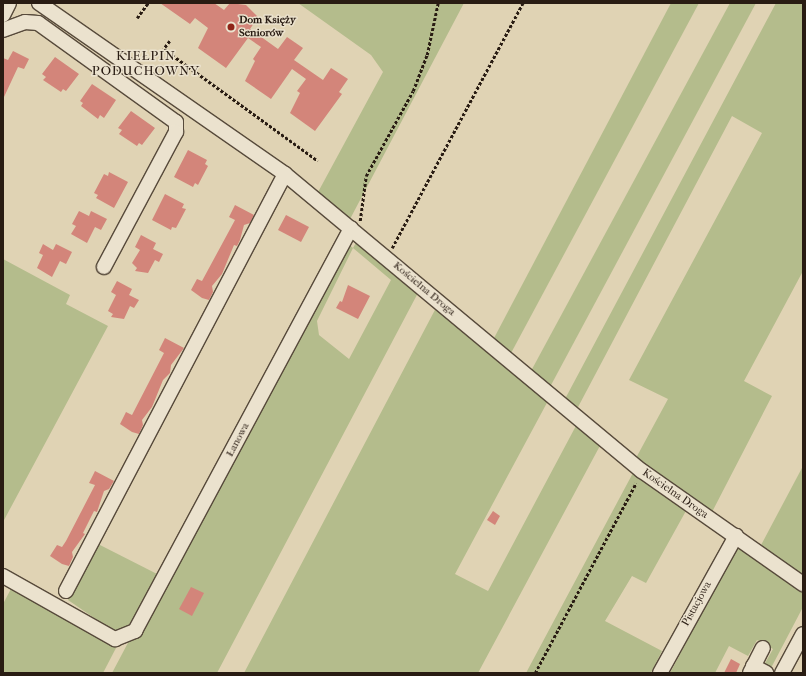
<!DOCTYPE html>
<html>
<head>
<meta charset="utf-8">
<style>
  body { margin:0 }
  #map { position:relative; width:806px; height:676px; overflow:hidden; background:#e0d3b4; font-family:"IM FELL French Canon",serif }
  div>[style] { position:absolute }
  .green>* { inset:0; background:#b4bc8c }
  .building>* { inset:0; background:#d3857a }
  .path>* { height:2.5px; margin-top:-1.25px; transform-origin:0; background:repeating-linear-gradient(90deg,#291c13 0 3px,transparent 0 5px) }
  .roads { filter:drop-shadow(1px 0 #574a3b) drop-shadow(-1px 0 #574a3b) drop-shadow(0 1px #574a3b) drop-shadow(0 -1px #574a3b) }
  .minor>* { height:14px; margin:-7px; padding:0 7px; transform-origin:7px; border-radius:7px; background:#ebe2ce }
  .dots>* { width:11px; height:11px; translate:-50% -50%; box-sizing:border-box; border:2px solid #ebe2ce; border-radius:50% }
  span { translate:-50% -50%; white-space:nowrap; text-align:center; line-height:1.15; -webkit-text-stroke:3px #ebe2ce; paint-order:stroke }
  .poi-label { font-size:11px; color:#291c13; font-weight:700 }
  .left { translate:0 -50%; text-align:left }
  .street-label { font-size:11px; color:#291c13 }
  .quarter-label { font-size:13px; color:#291c13; letter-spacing:1px }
  .frame { position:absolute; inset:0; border:4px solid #291c13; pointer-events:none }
</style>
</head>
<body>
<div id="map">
  <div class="green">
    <div style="clip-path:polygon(298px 3px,464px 3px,349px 221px,317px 194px,383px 72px,371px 55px)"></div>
    <div style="clip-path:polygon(671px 3px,699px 3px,510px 355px,493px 340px)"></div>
    <div style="clip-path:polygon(730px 3px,756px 3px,550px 387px,531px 371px)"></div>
    <div style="clip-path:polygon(776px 3px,803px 3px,803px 271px,744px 381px,772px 396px,711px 514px,636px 458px,668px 399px,629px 380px,762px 133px,732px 116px,577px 409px,565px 399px)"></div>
    <div style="clip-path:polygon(evenodd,358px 239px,419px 291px,217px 673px,112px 673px,130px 639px,139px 637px,348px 244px,353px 248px,358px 239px,353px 248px,391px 280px,349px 359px,319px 335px,317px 321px,353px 248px)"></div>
    <div style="clip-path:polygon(3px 259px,70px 295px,66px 304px,108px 326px,3px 522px)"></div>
    <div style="clip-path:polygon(437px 306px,549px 399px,455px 574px,488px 591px,578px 422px,602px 442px,478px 673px,244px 673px)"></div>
    <div style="clip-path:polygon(803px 466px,803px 577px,760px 547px)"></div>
    <div style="clip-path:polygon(634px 471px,687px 509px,646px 583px,632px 576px,605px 621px,662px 651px,651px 673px,526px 673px)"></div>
    <div style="clip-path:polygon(98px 544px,161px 576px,132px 629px,119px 635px,68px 600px)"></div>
    <div style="clip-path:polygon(738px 545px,794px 584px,803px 594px,803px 607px,771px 668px,764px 665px,773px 649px,757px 640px,748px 656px,729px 646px,715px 673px,670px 673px)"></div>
    <div style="clip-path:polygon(13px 585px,100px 635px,116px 648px,103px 673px,3px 673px,3px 604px)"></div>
  </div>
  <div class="building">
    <div style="clip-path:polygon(160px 3px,214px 3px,224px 10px,230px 3px,246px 5px,258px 17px,250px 29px,278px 49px,287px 37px,303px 48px,294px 60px,323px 80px,331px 68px,348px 79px,339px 92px,342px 94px,315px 131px,290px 113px,300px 93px,297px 91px,306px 79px,292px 69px,271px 99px,245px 81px,255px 61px,253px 59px,261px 47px,248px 38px,226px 68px,198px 48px,208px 28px,195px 18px,190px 24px)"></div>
    <div style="clip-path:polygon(13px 51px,29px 59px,24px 69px,18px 67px,4px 97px,3px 58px,8px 60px)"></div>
    <div style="clip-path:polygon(55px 57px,79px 74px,66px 91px,63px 89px,61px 92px,43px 80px,46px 77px,42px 74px)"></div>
    <div style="clip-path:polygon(92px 84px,116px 100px,104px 118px,100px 115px,98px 119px,81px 106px,83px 103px,80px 101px)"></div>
    <div style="clip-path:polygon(131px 111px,155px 128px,142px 145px,139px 143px,137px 146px,119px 134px,122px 130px,118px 128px)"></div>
    <div style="clip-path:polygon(188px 150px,207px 160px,205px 164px,208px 166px,198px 185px,195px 183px,193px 187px,174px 177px)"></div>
    <div style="clip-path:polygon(109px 172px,128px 182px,114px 208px,96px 198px,98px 195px,94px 193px,104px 174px,108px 176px)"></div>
    <div style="clip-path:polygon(165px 194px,184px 204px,182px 208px,186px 209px,176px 228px,172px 227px,171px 230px,152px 220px)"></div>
    <div style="clip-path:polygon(235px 205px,254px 215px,250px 223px,244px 225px,240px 240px,237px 246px,234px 245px,222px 274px,212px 286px,213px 292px,209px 300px,202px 298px,191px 290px,197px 279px,202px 281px,235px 220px,229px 217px)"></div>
    <div style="clip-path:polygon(79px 211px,89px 216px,91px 211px,107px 219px,101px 230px,95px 227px,87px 243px,71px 234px,76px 226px,72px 224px)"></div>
    <div style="clip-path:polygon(286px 215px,309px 227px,301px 242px,278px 230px)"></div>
    <div style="clip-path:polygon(141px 235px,156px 243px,153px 249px,163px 254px,159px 262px,155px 260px,148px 273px,135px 271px,137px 268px,132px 263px,140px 250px,135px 247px)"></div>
    <div style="clip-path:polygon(43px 244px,53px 250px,56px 244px,72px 252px,66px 264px,60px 261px,52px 277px,37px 268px,43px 255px,39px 253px)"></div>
    <div style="clip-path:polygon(117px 281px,132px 289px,129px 295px,139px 300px,134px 308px,130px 306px,124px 319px,111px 317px,113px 314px,108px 311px,116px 295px,111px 292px)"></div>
    <div style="clip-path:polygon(348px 285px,370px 296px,358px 319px,336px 308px,340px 301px,342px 302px)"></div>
    <div style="clip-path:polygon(165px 338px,184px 348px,171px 365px,170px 373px,163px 380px,152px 407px,142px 420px,143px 425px,139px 434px,132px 432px,120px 424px,126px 412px,132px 415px,164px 353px,159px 350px)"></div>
    <div style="clip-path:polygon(95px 471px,114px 481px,109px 489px,104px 491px,97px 512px,94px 511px,83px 533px,85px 534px,72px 552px,73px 557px,69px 566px,62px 564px,50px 556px,57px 545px,62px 547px,66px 541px,95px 485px,89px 483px)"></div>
    <div style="clip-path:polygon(493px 511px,500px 516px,495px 525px,487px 520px)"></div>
    <div style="clip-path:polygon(191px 587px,204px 593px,192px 616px,179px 609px)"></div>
    <div style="clip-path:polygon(731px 659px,740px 664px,736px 673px,724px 673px)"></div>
  </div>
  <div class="path">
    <div style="left:137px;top:18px;width:19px;rotate:-54deg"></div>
    <div style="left:170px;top:41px;width:10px;rotate:127deg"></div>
    <div style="left:164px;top:49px;width:190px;rotate:36deg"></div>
    <div style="left:360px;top:221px;width:45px;rotate:-82.4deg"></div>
    <div style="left:366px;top:176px;width:97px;rotate:-61.1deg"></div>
    <div style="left:413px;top:91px;width:39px;rotate:-69deg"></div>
    <div style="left:427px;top:55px;width:53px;rotate:-78.1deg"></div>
    <div style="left:392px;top:248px;width:278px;rotate:-61.9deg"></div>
    <div style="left:535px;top:673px;width:215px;rotate:-62deg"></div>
  </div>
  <div class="roads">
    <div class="minor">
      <div style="left:39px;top:3px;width:300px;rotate:34.8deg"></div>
      <div style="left:285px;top:174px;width:464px;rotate:39.8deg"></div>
      <div style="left:642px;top:471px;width:197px;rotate:35.1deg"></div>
      <div style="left:3px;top:15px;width:13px;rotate:-63deg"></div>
      <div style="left:3px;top:30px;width:23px;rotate:-20deg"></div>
      <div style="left:25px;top:22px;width:13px;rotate:4deg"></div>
      <div style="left:38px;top:23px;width:170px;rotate:35.7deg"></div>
      <div style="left:176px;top:122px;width:10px;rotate:90deg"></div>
      <div style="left:176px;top:132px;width:153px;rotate:118.1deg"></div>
      <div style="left:3px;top:576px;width:129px;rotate:29.4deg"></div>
      <div style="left:115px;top:639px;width:22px;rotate:-22deg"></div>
      <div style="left:135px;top:631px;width:457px;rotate:-61.8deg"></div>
      <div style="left:66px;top:591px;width:471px;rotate:-62.3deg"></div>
      <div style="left:753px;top:666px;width:15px;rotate:28deg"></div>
      <div style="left:660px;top:673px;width:157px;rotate:-61deg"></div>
      <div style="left:750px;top:673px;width:28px;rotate:-63deg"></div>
      <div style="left:782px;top:673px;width:44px;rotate:-61.7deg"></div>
    </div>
  </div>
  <div class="dots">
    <div style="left:231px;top:27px;background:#8f2418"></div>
  </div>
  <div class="poi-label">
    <span class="left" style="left:239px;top:27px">Dom Księży<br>Seniorów</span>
  </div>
  <div class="street-label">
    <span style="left:424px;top:289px;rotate:40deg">Kościelna Droga</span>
    <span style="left:238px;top:440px;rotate:-62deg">Łanowa</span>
    <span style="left:675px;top:494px;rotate:35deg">Kościelna Droga</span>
    <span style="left:697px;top:604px;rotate:-61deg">Pistacjowa</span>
  </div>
  <div class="quarter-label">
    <span style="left:146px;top:64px">KIEŁPIN<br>PODUCHOWNY</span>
  </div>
  <div class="frame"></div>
</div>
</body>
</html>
